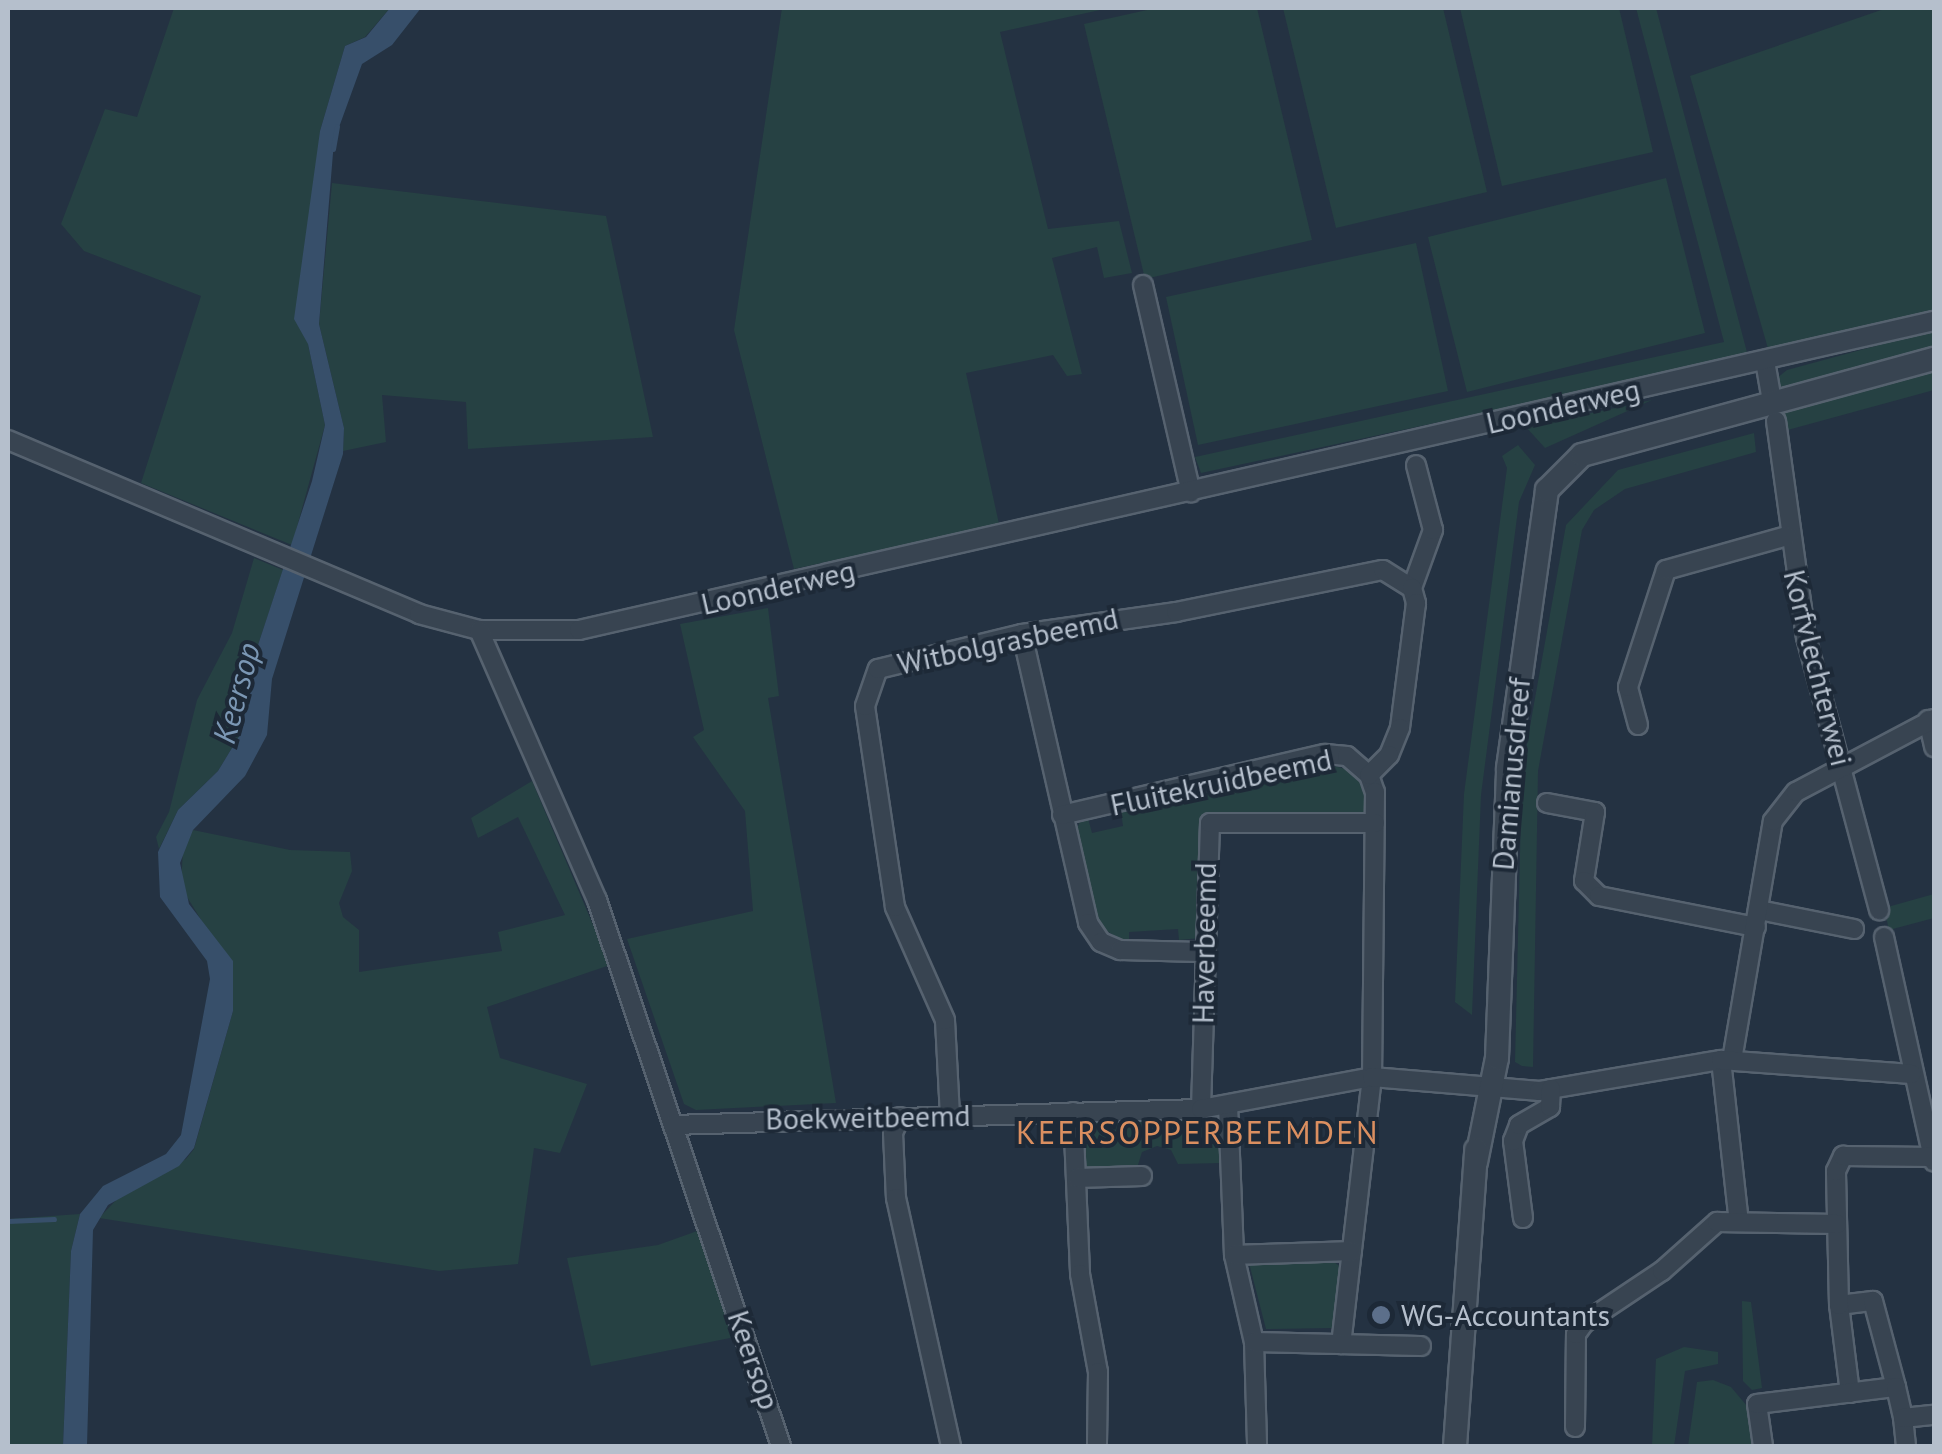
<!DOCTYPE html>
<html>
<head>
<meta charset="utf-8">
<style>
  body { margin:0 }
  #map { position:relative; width:1942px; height:1454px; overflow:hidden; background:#243242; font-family:"PT Sans",sans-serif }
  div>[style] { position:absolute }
  .green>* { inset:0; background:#264143 }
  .water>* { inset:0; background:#374f6a }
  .stream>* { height:5px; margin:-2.5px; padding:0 2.5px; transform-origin:2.5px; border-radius:2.5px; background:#374f6a }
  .roads { filter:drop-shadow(2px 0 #56626f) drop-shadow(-2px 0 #56626f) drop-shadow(0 2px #56626f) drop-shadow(0 -2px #56626f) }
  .minor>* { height:18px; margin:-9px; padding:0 9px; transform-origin:9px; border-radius:9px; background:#384451 }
  .tertiary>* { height:22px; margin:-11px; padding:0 11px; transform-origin:11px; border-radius:11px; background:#384451 }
  .dots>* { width:28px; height:28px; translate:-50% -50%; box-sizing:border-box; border:5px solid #1d2937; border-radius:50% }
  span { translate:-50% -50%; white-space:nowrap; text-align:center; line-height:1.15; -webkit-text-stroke:8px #1d2937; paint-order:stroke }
  .street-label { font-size:30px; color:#b5bfcc }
  .poi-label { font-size:30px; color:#b5bfcc }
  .left { translate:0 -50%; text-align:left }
  .water-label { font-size:32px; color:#7b97b4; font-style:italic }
  .neighbourhood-label { font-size:32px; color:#db8f60; letter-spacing:2.5px }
  .frame { position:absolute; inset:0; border:10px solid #b5bfcc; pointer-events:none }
</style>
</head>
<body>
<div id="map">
  <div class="green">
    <div style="clip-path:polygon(174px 8px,390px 8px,365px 37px,345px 46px,320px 131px,308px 344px,325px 425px,292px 545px,141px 483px,201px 296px,84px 251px,61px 224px,105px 109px,137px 117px)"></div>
    <div style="clip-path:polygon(782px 8px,1109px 8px,1000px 32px,1048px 229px,1119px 221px,1132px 273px,1104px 278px,1097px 247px,1052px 258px,1082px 374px,1067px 376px,1053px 355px,966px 373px,999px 524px,794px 569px,734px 330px)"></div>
    <div style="clip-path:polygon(1156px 8px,1257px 8px,1312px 240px,1145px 279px,1084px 24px)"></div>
    <div style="clip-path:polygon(1283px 8px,1443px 8px,1487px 192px,1336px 228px)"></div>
    <div style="clip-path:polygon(1460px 8px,1619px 8px,1653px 152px,1502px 186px)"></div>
    <div style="clip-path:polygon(1636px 8px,1656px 8px,1748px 356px,1201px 473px,1195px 457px,1724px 342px)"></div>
    <div style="clip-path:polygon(1887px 8px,1934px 8px,1934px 311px,1769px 352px,1690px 76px)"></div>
    <div style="clip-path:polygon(1666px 178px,1705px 333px,1467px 392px,1428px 237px)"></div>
    <div style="clip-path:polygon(332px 183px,606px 216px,653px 437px,468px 449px,466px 402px,382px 395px,386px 442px,343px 451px,344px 428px,319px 324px)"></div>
    <div style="clip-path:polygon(1416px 243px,1448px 391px,1198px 445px,1166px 297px)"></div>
    <div style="clip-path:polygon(1934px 330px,1934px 349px,1778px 389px,1777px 378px,1787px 370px)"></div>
    <div style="clip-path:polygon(1934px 368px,1934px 390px,1784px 431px,1781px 410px)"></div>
    <div style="clip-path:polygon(1652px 400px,1545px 448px,1526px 427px)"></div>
    <div style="clip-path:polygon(1754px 433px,1756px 452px,1625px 489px,1594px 510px,1582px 530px,1538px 771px,1533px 1067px,1522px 1066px,1515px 1062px,1522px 771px,1566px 525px,1618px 470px)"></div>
    <div style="clip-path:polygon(1518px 445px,1535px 465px,1519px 502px,1481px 795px,1472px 1015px,1455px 1002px,1464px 794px,1507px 468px,1502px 456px)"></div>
    <div style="clip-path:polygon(254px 558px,283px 570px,258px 645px,241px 733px,218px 771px,178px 810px,159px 849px,156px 837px,169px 812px,197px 700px,232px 633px)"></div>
    <div style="clip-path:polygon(768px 608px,779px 696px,768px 698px,836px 1103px,696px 1110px,684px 1104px,627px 939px,753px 911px,745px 811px,693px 737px,704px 730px,680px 624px)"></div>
    <div style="clip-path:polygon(1326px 764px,1354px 771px,1362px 781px,1368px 793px,1365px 816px,1204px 818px,1196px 920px,1200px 938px,1179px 940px,1178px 929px,1129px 932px,1129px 944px,1100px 927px,1076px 831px,1081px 819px,1088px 818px,1092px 833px,1123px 826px,1121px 812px)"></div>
    <div style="clip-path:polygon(532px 781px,610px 965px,487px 1007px,500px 1058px,587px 1084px,560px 1153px,534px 1148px,518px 1264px,439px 1271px,99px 1218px,121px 1195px,186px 1159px,194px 1149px,233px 1011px,203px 923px,181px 887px,183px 848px,193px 830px,290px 850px,350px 852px,352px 871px,339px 903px,343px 917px,359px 930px,359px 972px,502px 951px,498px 932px,565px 915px,518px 817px,478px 838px,471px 818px)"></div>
    <div style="clip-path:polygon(1934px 894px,1934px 918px,1889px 930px,1884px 908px)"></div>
    <div style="clip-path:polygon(1212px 1114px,1221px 1128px,1222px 1163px,1178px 1164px,1171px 1150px,1157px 1146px,1142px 1152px,1137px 1168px,1086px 1167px,1086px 1119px)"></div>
    <div style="clip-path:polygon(80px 1214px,71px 1251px,63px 1446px,8px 1446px,8px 1219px)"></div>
    <div style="clip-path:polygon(700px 1230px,735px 1337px,591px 1366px,567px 1258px,658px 1245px)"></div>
    <div style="clip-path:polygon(1330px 1259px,1342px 1268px,1334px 1328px,1266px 1329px,1249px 1263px)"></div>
    <div style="clip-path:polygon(1742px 1301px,1751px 1302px,1762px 1388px,1752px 1390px,1743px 1381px)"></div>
    <div style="clip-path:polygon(1684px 1347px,1718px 1352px,1718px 1364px,1685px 1371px,1674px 1446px,1652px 1446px,1656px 1359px)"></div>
    <div style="clip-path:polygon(1713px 1380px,1731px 1387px,1747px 1406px,1753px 1446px,1688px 1446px,1697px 1382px)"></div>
  </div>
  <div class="water">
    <div style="clip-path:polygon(390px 8px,421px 8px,392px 45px,362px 64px,334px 141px,319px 324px,344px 428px,343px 454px,272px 679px,267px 735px,245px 776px,193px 830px,180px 863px,189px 904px,233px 961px,233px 1011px,194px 1148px,179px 1166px,108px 1205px,93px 1230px,87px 1446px,63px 1446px,71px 1251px,80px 1214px,103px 1186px,166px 1154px,181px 1135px,210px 979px,207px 961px,160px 897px,158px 852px,178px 810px,218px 771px,241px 733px,258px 645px,312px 481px,325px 425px,308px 344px,294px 319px,320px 131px,345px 46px,366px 37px)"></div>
  </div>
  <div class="stream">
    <div style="left:333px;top:149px;width:23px;rotate:-80deg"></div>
    <div style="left:8px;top:1221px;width:46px;rotate:-2.5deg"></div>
  </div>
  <div class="roads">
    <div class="minor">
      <div style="left:1143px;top:285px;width:213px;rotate:77deg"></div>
      <div style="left:1765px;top:361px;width:41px;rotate:80.1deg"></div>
      <div style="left:1776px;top:421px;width:218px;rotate:82.1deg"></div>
      <div style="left:1806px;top:637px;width:283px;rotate:75deg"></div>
      <div style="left:8px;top:440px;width:446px;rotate:22.9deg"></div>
      <div style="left:419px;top:614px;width:62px;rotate:14.9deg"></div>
      <div style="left:479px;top:630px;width:100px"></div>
      <div style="left:579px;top:630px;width:1390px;rotate:-12.85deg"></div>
      <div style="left:1412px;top:588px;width:62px;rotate:-70.1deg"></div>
      <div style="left:1433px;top:530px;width:67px;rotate:-104.7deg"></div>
      <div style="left:479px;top:630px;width:295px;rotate:66.4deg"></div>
      <div style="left:597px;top:900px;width:576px;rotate:71.38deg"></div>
      <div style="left:1022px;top:634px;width:296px;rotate:77.1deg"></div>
      <div style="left:1088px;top:923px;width:23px;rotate:56deg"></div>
      <div style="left:1101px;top:942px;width:21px;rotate:23deg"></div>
      <div style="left:1120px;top:950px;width:82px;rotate:1.4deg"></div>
      <div style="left:1928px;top:720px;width:28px;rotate:77deg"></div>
      <div style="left:1638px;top:725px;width:39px;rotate:-105deg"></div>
      <div style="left:1628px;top:687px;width:123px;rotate:-72deg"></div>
      <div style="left:1666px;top:570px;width:126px;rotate:-15.7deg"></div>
      <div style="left:1547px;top:803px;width:49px;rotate:10.6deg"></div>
      <div style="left:1595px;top:812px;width:70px;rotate:99.1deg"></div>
      <div style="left:1584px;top:881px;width:21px;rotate:45deg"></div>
      <div style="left:1599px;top:896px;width:160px;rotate:11.2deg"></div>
      <div style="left:1062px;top:815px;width:270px;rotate:-13.1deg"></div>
      <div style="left:1325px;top:754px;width:22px;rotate:5deg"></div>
      <div style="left:1347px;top:756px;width:29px;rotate:41deg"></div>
      <div style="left:1369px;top:775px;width:18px;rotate:71deg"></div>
      <div style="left:1375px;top:792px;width:285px;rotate:90.6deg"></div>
      <div style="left:1372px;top:1077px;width:269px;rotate:96.6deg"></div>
      <div style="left:1759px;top:910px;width:97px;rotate:11.3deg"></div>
      <div style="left:1884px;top:937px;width:230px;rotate:77.5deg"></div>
      <div style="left:1721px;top:1060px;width:163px;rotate:83.7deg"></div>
      <div style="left:1732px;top:1060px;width:242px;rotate:-80.3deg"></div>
      <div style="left:1773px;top:821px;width:37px;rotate:-52deg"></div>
      <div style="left:1796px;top:792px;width:156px;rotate:-27.9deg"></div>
      <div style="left:1228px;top:1105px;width:150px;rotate:87.7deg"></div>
      <div style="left:1234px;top:1255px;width:89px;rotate:77.1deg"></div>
      <div style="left:1254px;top:1342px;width:104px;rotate:88.3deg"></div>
      <div style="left:1201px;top:1109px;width:286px;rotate:-88.2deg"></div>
      <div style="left:1210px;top:823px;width:165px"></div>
      <div style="left:1073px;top:1112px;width:162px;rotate:87.5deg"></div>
      <div style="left:1080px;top:1274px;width:100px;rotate:79.6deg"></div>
      <div style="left:1098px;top:1372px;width:74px;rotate:90.8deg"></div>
      <div style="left:950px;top:1116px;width:96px;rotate:-93deg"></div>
      <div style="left:945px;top:1020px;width:124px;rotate:-113.9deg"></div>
      <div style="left:895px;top:907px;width:203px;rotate:-98.5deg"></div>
      <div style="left:865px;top:706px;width:39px;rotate:-71deg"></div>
      <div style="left:878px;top:669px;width:148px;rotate:-13.7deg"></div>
      <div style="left:1022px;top:634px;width:156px;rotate:-8.1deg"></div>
      <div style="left:1176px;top:612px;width:211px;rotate:-11.5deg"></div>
      <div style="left:1383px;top:570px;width:34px;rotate:32deg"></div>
      <div style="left:1412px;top:588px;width:16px;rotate:75deg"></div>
      <div style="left:1416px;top:603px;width:126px;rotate:97.3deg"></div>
      <div style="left:1400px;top:728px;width:29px;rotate:112deg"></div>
      <div style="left:1389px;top:755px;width:28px;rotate:135deg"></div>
      <div style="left:900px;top:1117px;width:17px;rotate:114deg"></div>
      <div style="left:893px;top:1133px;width:65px;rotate:87.4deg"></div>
      <div style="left:896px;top:1198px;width:254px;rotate:77.5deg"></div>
      <div style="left:673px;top:1125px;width:528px;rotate:-1.74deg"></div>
      <div style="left:1201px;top:1109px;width:174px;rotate:-10.6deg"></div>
      <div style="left:1372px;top:1077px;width:168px;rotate:4.8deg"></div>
      <div style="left:1539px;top:1091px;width:185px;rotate:-9.7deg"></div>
      <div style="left:1721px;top:1060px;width:191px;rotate:4.2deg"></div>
      <div style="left:1077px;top:1178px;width:65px;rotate:-1.8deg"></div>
      <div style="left:1523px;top:1218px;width:78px;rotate:-97.4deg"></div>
      <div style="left:1513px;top:1141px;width:17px;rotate:-69deg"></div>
      <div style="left:1519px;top:1125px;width:36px;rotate:-30deg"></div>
      <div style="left:1550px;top:1107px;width:18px;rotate:-87deg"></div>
      <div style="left:1234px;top:1255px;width:118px;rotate:-1.9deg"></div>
      <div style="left:1839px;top:1305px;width:34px;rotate:-7deg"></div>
      <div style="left:1873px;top:1301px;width:89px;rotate:75deg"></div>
      <div style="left:1254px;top:1342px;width:167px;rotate:1.4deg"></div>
      <div style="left:1850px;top:1393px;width:89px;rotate:-97.1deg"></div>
      <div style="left:1839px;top:1305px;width:134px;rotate:-91.3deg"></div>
      <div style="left:1836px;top:1171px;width:17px;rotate:-65deg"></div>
      <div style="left:1843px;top:1156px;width:90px;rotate:0.6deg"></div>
      <div style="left:1575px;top:1427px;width:93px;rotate:-89.4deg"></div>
      <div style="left:1576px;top:1334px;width:14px;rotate:-54deg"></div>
      <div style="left:1584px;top:1323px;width:94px;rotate:-33.7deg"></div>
      <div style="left:1662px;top:1271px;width:74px;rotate:-41.7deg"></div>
      <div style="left:1717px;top:1222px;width:120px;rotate:1deg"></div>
      <div style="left:1763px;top:1446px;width:42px;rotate:-98.1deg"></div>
      <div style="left:1757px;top:1404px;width:140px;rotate:-7deg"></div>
      <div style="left:1896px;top:1387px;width:32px;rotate:77deg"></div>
      <div style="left:1906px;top:1446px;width:28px;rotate:-96deg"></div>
      <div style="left:1903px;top:1418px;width:31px;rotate:-6deg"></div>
    </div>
    <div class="tertiary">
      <div style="left:1476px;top:1162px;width:106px;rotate:-78.6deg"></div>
      <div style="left:1497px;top:1058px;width:290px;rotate:-87.8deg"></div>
      <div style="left:1508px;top:768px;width:281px;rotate:-82deg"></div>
      <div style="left:1547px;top:490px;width:49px;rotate:-45deg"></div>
      <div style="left:1582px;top:455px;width:365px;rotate:-15.3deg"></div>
      <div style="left:1455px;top:1446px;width:297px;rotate:-85.9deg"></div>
    </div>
  </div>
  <div class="dots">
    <div style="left:1381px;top:1315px;background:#5c6f8a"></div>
  </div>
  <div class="street-label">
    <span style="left:1563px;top:406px;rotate:-13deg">Loonderweg</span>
    <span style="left:778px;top:587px;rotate:-13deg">Loonderweg</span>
    <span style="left:1008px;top:641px;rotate:-12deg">Witbolgrasbeemd</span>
    <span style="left:1818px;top:668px;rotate:76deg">Korfvlechterwei</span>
    <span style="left:1511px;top:774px;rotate:-85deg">Damianusdreef</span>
    <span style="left:1221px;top:782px;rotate:-12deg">Fluitekruidbeemd</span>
    <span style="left:1204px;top:943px;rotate:-89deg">Haverbeemd</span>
    <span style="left:868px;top:1117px;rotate:-1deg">Boekweitbeemd</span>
    <span style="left:754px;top:1360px;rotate:71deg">Keersop</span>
  </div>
  <div class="poi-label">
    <span class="left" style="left:1401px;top:1315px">WG-Accountants</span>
  </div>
  <div class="water-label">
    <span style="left:236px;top:693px;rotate:-75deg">Keersop</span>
  </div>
  <div class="neighbourhood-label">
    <span style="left:1198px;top:1132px">KEERSOPPERBEEMDEN</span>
  </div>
  <div class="frame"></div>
</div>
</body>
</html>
